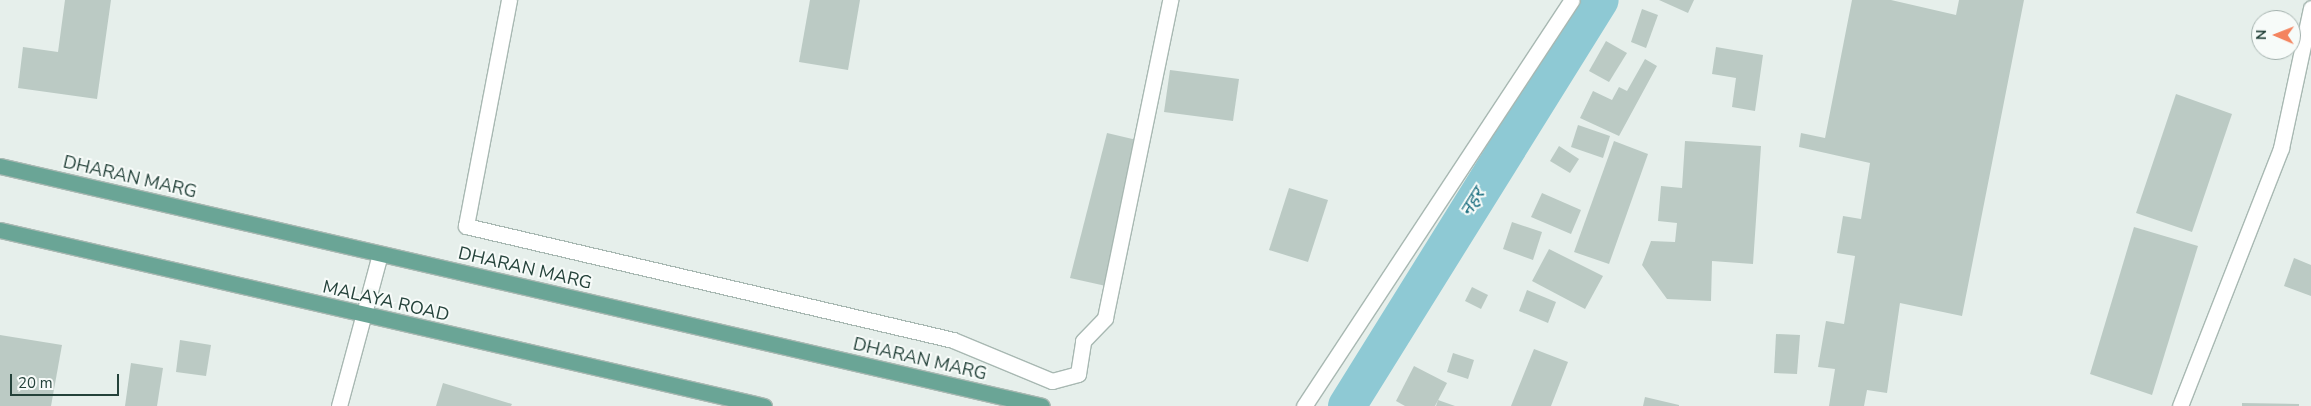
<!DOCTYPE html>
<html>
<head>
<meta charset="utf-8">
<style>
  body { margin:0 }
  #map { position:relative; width:2311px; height:406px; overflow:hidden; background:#e6efeb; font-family:"Nunito Sans","Noto Sans Devanagari",sans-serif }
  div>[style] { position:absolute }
  .canal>* { height:38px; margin:-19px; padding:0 19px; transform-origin:19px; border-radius:19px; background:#8ec9d4 }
  .building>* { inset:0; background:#bbcac4 }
  .roads { filter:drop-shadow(1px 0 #a8b8b2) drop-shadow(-1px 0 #a8b8b2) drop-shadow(0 1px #a8b8b2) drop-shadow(0 -1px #a8b8b2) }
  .street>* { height:15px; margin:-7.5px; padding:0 7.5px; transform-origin:7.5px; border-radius:7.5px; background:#fff }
  .primary>* { height:15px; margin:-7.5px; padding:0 7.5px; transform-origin:7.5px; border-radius:7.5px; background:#6aa596 }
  span { translate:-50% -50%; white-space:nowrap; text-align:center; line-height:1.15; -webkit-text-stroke:4px #f7fbf9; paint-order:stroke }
  .street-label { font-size:18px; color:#24423a }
  .water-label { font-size:19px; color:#1c6f80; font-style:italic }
  .north { position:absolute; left:2251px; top:10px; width:50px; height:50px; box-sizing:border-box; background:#f7fbf9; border:1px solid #a3b1ad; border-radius:50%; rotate:271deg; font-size:14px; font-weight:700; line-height:20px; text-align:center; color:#24423a }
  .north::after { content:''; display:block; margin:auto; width:18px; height:22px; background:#f4845f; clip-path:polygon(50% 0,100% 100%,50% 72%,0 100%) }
  .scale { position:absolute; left:10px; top:374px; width:109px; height:22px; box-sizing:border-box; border:2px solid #24423a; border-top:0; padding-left:6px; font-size:15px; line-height:18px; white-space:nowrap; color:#24423a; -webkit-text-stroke:4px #f7fbf9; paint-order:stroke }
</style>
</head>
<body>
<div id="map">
  <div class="canal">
    <div style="left:1347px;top:406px;width:478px;rotate:-58.1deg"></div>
  </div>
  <div class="building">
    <div style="clip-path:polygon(65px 0,111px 0,97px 99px,18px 88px,23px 47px,58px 52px)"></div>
    <div style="clip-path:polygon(810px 0,860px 0,848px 70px,799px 62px)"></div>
    <div style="clip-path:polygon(1659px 0,1694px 0,1688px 13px)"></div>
    <div style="clip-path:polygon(1852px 0,1891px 0,1956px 15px,1959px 0,2024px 0,1962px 316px,1900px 303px,1887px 393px,1867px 390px,1864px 406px,1829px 406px,1835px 369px,1818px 367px,1826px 321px,1844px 324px,1855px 256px,1837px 253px,1843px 216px,1861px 219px,1870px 163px,1799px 147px,1801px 133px,1825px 138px)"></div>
    <div style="clip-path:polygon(1642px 9px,1658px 15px,1646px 48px,1631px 42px)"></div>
    <div style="clip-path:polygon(1606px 41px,1627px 53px,1609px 82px,1589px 71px)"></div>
    <div style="clip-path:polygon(1716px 47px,1763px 55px,1755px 111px,1732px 107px,1736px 78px,1712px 74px)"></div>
    <div style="clip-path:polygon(1645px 59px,1657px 66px,1619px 136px,1580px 118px,1593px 91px,1612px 100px,1619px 87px,1627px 91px)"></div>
    <div style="clip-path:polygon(1170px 70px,1239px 79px,1233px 121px,1164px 112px)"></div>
    <div style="clip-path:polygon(2176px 94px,2232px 114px,2192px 232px,2136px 213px)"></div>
    <div style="clip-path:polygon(1578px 125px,1610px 136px,1603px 158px,1571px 147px)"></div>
    <div style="clip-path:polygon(1107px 133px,1141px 141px,1106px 286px,1070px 278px)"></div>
    <div style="clip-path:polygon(1614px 141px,1648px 154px,1609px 264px,1574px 252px)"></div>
    <div style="clip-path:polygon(1685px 141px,1761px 146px,1753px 264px,1712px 261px,1711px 301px,1667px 299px,1642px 265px,1651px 241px,1675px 242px,1677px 223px,1658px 221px,1661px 186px,1682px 188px)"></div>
    <div style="clip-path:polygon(1559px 146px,1579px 159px,1570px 173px,1550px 161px)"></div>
    <div style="clip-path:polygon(1289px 188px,1328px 200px,1308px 262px,1269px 250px)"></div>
    <div style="clip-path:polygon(1542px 193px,1581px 210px,1571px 234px,1531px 217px)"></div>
    <div style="clip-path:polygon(1512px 222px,1542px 232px,1533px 260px,1503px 249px)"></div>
    <div style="clip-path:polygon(2134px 227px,2198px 246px,2152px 395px,2090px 374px)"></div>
    <div style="clip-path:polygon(1549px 249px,1603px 276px,1585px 309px,1532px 281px)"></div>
    <div style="clip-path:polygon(2294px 258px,2311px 265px,2311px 296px,2284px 286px)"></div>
    <div style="clip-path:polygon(1472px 287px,1488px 295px,1481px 309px,1465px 301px)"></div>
    <div style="clip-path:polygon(1527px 290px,1556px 302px,1548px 323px,1519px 311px)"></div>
    <div style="clip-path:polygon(1776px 334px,1800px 335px,1797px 374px,1774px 373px)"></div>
    <div style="clip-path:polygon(0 335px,62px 345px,51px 406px,0 406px)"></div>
    <div style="clip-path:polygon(180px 340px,211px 345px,206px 376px,176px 372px)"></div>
    <div style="clip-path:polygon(1534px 349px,1568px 362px,1551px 406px,1511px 406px)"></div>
    <div style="clip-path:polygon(1453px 353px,1474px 360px,1468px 379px,1447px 372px)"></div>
    <div style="clip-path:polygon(131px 363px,163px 368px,157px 406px,125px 406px)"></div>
    <div style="clip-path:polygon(1414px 366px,1447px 383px,1435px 406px,1405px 406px,1396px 401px)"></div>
    <div style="clip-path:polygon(443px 383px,512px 404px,511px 406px,436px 406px)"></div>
    <div style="clip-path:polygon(1645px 397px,1679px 405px,1679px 406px,1643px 406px)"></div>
    <div style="clip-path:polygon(1438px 400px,1455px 406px,1436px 406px)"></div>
    <div style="clip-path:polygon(2242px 403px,2299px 404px,2299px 406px,2242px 406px)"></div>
  </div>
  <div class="roads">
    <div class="street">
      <div style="left:509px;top:0;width:230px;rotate:100.8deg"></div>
      <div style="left:466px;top:226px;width:500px;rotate:13.17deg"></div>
      <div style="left:953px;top:340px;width:107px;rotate:22.5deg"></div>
      <div style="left:1052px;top:381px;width:27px;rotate:-15deg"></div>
      <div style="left:1078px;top:374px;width:33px;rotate:-81deg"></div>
      <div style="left:1083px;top:341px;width:32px;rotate:-46deg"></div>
      <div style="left:1105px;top:318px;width:325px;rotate:-78.4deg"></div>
      <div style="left:339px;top:406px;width:157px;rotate:-74.9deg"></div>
      <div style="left:1304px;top:406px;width:486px;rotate:-56.6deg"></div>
      <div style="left:2180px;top:406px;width:277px;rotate:-68.6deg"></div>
      <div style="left:2281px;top:148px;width:143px;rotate:-77.9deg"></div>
    </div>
    <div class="primary">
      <div style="left:0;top:166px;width:1069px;rotate:12.97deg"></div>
      <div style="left:0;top:230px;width:784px;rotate:12.97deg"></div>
    </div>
  </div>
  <div class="street-label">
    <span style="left:130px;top:177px;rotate:13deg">DHARAN MARG</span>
    <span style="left:525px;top:268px;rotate:13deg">DHARAN MARG</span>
    <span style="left:386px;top:301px;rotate:13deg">MALAYA ROAD</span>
    <span style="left:920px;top:359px;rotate:13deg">DHARAN MARG</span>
  </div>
  <div class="water-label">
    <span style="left:1473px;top:203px;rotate:-58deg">नहर</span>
  </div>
  <div class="north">N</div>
  <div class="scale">20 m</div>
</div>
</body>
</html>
